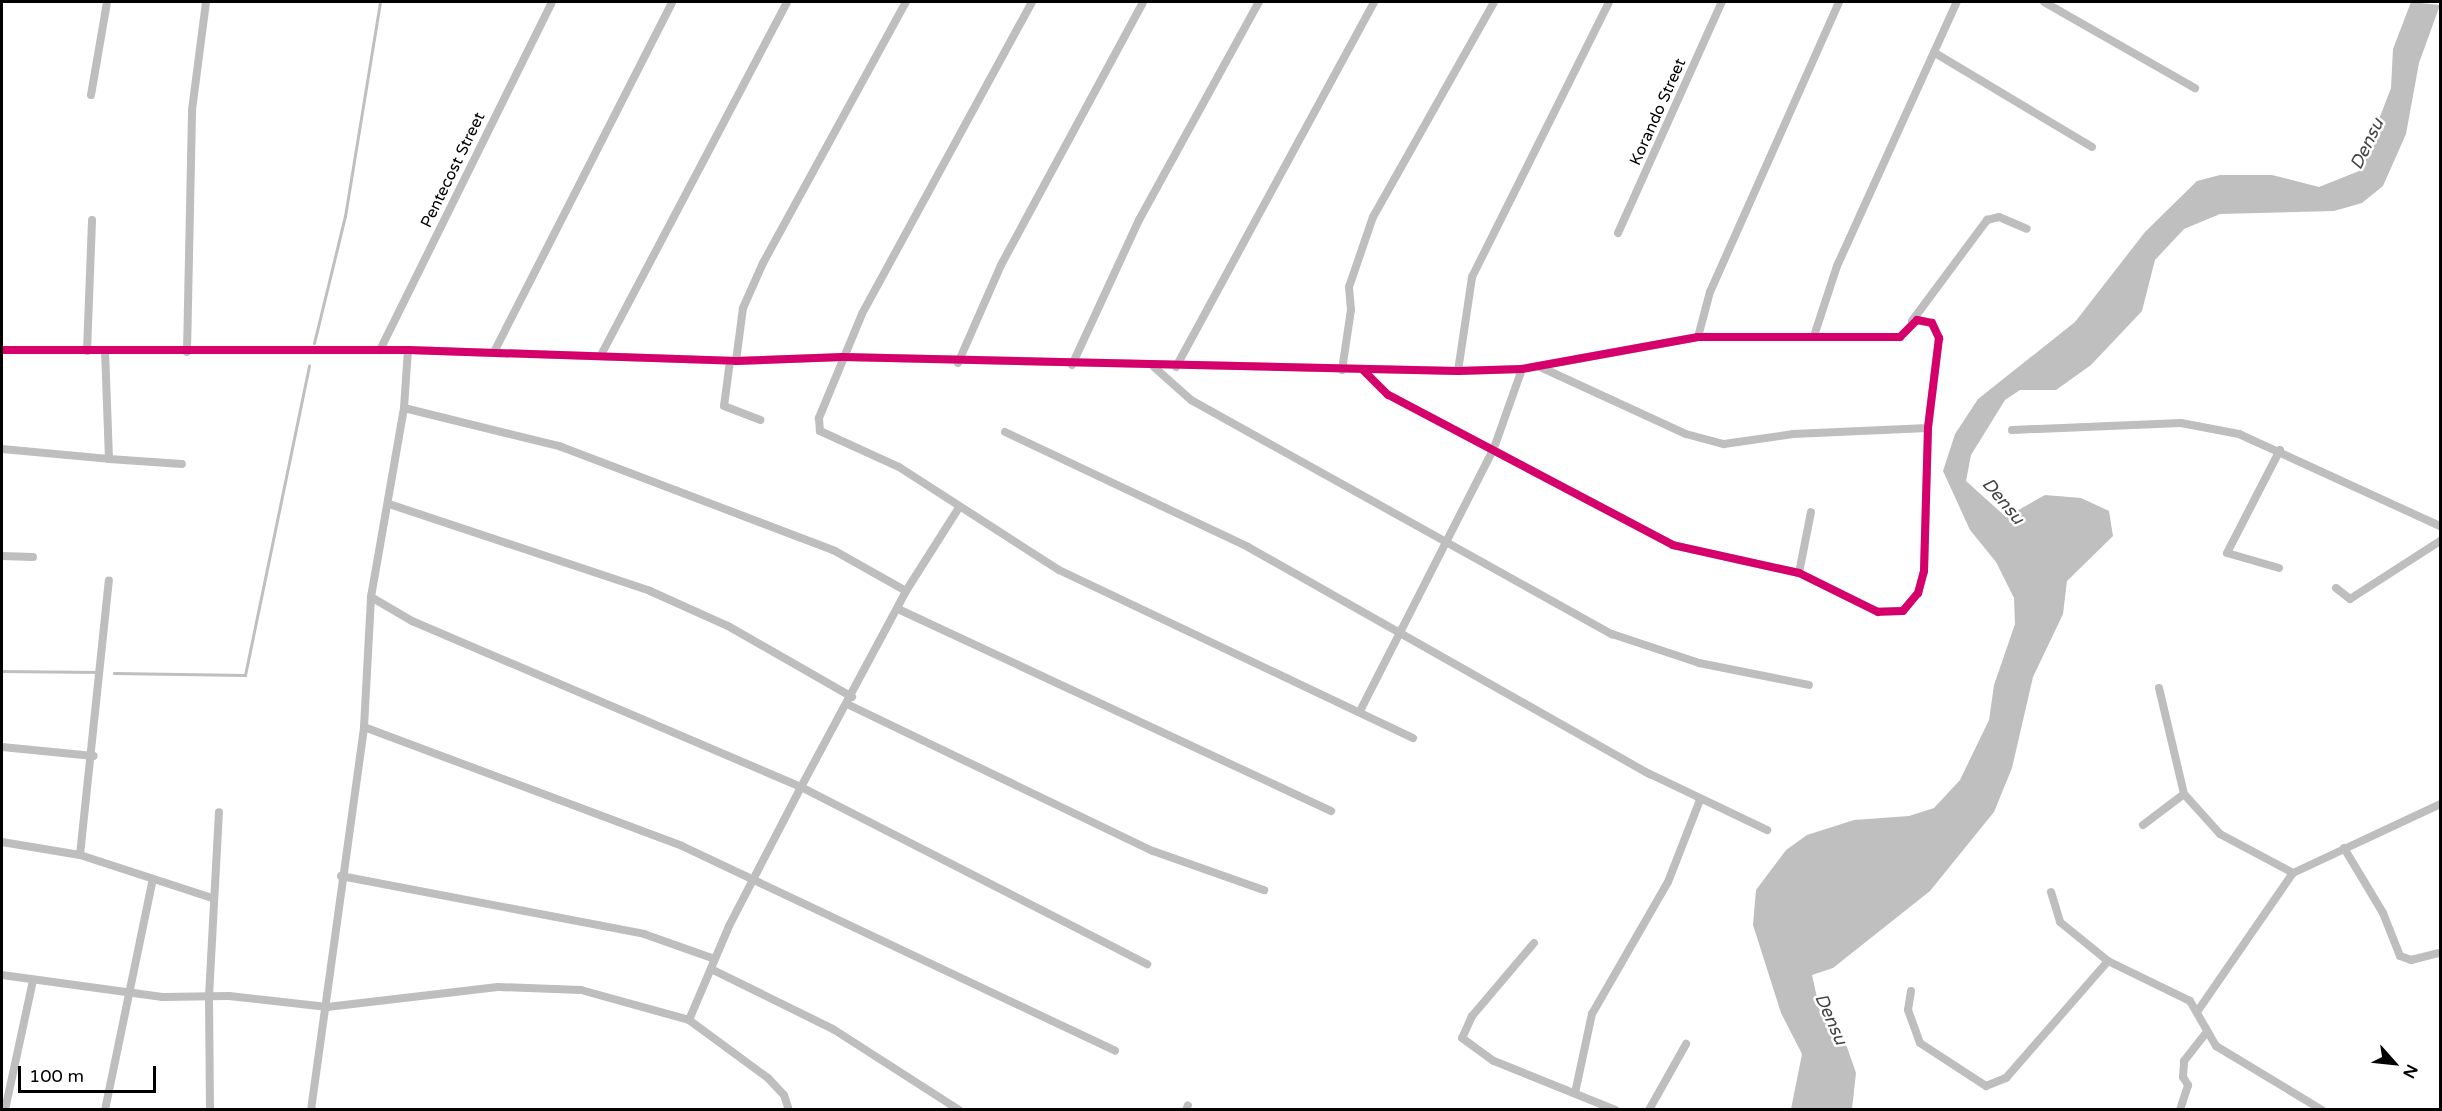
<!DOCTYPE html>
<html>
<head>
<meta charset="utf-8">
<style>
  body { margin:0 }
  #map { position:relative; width:2442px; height:1111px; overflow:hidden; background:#fff; font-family:"Varela Round",sans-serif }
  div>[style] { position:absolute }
  .water>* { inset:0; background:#bfbfbf }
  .stream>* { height:3px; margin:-1.5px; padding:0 1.5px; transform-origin:1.5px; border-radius:1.5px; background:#bfbfbf }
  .street>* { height:8px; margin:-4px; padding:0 4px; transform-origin:4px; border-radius:4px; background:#bebebe }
  .cycleway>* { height:8px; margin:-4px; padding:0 4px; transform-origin:4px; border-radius:4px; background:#d6006c }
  span { translate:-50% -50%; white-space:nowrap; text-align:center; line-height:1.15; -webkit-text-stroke:5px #fff; paint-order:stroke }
  .street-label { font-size:16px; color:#000 }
  .water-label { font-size:18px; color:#444; font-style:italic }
  .frame { position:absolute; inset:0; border:3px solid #000; pointer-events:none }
  .north { position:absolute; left:2364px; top:1033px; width:60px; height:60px; -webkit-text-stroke:4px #fff; paint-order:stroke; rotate:117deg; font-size:16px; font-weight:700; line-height:24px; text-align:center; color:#000 }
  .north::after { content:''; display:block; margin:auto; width:21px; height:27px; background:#000; clip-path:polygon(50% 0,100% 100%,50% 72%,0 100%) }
  .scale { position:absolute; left:18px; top:1066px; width:138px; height:27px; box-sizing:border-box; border:3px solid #000; border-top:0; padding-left:8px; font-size:18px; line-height:21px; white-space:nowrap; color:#000; -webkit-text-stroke:4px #fff; paint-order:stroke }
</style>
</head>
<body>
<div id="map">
  <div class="water">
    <div style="clip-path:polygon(2411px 2px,2440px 5px,2419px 63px,2406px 134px,2383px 186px,2362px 203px,2334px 211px,2220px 214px,2184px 229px,2155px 260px,2142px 311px,2091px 365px,2056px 390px,2020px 390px,2005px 400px,1971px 455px,1966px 481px,2006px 517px,2045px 495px,2081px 498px,2109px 511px,2113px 536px,2067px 581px,2063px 614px,2033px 677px,2012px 768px,1994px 812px,1930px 891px,1833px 968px,1812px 975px,1820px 1011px,1847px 1047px,1856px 1073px,1852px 1109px,1791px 1109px,1802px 1054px,1781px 1013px,1753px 925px,1756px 890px,1786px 850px,1807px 835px,1854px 820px,1909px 816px,1934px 808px,1960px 780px,1989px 720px,1994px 685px,2015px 624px,2014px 598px,1996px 562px,1970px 530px,1943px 471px,1955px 434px,1978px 399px,2075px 322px,2145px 232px,2197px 181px,2220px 175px,2272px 175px,2319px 187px,2359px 171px,2391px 88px,2393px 49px)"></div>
  </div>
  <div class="stream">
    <div style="left:314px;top:343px;width:131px;rotate:-76.3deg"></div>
    <div style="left:345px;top:216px;width:217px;rotate:-80.7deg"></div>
    <div style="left:2px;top:671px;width:96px;rotate:0.6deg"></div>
    <div style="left:114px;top:673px;width:131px;rotate:0.9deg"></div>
    <div style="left:245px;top:675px;width:316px;rotate:-78.3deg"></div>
  </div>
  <div class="street">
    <div style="left:1032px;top:2px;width:355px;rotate:118.6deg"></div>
    <div style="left:862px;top:314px;width:113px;rotate:112.5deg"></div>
    <div style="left:819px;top:418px;width:13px;rotate:86deg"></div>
    <div style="left:820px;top:431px;width:87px;rotate:24.5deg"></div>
    <div style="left:899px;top:467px;width:190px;rotate:32.8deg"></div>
    <div style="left:1059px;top:570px;width:392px;rotate:25.4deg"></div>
    <div style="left:2044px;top:2px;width:174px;rotate:29.7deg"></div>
    <div style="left:1935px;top:53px;width:183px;rotate:30.9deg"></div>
    <div style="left:91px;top:95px;width:94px;rotate:-80.2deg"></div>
    <div style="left:1618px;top:233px;width:253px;rotate:-65.8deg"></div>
    <div style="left:1912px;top:321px;width:126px;rotate:-53.4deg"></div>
    <div style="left:1987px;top:220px;width:12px;rotate:-14deg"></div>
    <div style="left:1999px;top:217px;width:30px;rotate:23deg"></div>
    <div style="left:1815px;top:333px;width:71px;rotate:-71.8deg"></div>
    <div style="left:1837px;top:266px;width:290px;rotate:-65.6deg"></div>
    <div style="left:1698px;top:337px;width:47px;rotate:-75.1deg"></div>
    <div style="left:1710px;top:292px;width:317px;rotate:-66deg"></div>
    <div style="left:2px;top:350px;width:406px"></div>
    <div style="left:408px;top:350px;width:328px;rotate:1.9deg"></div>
    <div style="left:736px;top:361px;width:107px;rotate:-2.1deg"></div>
    <div style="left:843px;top:357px;width:615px;rotate:1.3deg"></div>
    <div style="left:1458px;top:371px;width:64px;rotate:-1.8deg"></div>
    <div style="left:1522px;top:369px;width:179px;rotate:-10.3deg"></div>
    <div style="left:1698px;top:337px;width:202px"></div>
    <div style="left:1900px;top:337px;width:24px;rotate:-45deg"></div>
    <div style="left:1917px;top:320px;width:15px;rotate:11deg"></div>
    <div style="left:1932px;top:323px;width:17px;rotate:65deg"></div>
    <div style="left:1939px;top:338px;width:91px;rotate:97deg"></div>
    <div style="left:1928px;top:428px;width:143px;rotate:91.6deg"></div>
    <div style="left:1924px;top:571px;width:23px;rotate:105deg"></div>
    <div style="left:1918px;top:593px;width:23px;rotate:130deg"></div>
    <div style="left:1903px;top:611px;width:25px;rotate:178deg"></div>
    <div style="left:1878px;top:612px;width:88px;rotate:-153.7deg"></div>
    <div style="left:1799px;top:573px;width:129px;rotate:-167.5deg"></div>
    <div style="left:1673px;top:545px;width:322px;rotate:-152.2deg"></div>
    <div style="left:1388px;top:395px;width:35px;rotate:-135deg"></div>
    <div style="left:380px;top:350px;width:388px;rotate:-63.7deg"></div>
    <div style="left:87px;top:351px;width:131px;rotate:-87.8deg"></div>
    <div style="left:187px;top:352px;width:242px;rotate:-88.8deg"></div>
    <div style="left:192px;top:110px;width:109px;rotate:-82.6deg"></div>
    <div style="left:494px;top:352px;width:393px;rotate:-63deg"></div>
    <div style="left:601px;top:355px;width:399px;rotate:-62.2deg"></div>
    <div style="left:730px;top:361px;width:45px;rotate:97.6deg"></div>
    <div style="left:724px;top:406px;width:39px;rotate:21deg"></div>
    <div style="left:736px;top:361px;width:53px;rotate:-82.5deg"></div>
    <div style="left:743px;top:308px;width:49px;rotate:-66deg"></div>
    <div style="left:763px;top:263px;width:298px;rotate:-61.3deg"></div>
    <div style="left:958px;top:363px;width:107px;rotate:-66.3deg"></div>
    <div style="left:1001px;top:265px;width:299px;rotate:-61.6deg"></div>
    <div style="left:1072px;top:365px;width:160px;rotate:-65.2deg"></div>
    <div style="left:1139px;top:220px;width:249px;rotate:-61.2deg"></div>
    <div style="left:1538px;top:366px;width:163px;rotate:24.7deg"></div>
    <div style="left:1686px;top:434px;width:39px;rotate:15deg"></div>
    <div style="left:1724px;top:444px;width:70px;rotate:-8.2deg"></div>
    <div style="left:1793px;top:434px;width:135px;rotate:-2.5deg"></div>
    <div style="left:1154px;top:367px;width:50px;rotate:41.7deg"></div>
    <div style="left:1191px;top:400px;width:482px;rotate:29.1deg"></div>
    <div style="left:1612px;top:634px;width:92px;rotate:18.4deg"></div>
    <div style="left:1699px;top:663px;width:112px;rotate:11.3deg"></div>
    <div style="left:1176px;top:367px;width:415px;rotate:-61.5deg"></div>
    <div style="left:1342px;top:370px;width:61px;rotate:-81.5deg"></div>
    <div style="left:1351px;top:310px;width:23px;rotate:-95deg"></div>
    <div style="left:1349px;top:287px;width:74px;rotate:-71.1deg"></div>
    <div style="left:1373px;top:217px;width:247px;rotate:-60.6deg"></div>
    <div style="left:1458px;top:371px;width:95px;rotate:-81.5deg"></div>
    <div style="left:1472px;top:277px;width:307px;rotate:-63.5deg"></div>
    <div style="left:404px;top:408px;width:160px;rotate:13.8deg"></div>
    <div style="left:559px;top:446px;width:295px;rotate:20.8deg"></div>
    <div style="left:835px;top:551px;width:81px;rotate:29.4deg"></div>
    <div style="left:2012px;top:430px;width:169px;rotate:-2.4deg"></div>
    <div style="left:2181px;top:423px;width:59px;rotate:10.7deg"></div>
    <div style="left:2239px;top:434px;width:221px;rotate:24.6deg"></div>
    <div style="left:1005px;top:432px;width:269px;rotate:25.3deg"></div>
    <div style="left:1248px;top:547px;width:462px;rotate:29.5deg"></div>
    <div style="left:1650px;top:774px;width:130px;rotate:25.6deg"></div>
    <div style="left:2px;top:449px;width:107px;rotate:5.3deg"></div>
    <div style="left:109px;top:459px;width:108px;rotate:-92.1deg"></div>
    <div style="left:109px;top:459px;width:73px;rotate:3.9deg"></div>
    <div style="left:389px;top:504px;width:275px;rotate:18.4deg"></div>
    <div style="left:650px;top:591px;width:85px;rotate:24.2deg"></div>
    <div style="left:728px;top:626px;width:143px;rotate:29.8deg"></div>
    <div style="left:2px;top:556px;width:31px;rotate:2deg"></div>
    <div style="left:2279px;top:568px;width:54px;rotate:-163.9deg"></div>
    <div style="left:2227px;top:553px;width:116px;rotate:-62.8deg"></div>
    <div style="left:1799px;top:573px;width:62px;rotate:-78.9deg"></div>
    <div style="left:2336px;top:588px;width:18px;rotate:38deg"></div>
    <div style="left:2350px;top:599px;width:107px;rotate:-32.8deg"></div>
    <div style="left:371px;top:597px;width:48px;rotate:30.3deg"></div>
    <div style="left:412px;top:621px;width:423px;rotate:23.1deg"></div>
    <div style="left:801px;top:787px;width:389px;rotate:27.1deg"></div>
    <div style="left:898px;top:609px;width:478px;rotate:25deg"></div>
    <div style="left:2159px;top:688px;width:109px;rotate:76.7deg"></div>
    <div style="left:2184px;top:794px;width:54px;rotate:48deg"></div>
    <div style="left:2220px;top:834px;width:83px;rotate:28.1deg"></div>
    <div style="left:847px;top:704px;width:339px;rotate:25.7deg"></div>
    <div style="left:1153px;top:851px;width:118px;rotate:19.4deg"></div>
    <div style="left:1360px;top:711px;width:295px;rotate:-63deg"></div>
    <div style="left:1494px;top:448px;width:84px;rotate:-70.5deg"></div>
    <div style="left:364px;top:727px;width:340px;rotate:20.5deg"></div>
    <div style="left:682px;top:846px;width:479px;rotate:25.3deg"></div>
    <div style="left:2px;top:747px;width:92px;rotate:5.6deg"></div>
    <div style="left:2143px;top:825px;width:51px;rotate:-37.1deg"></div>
    <div style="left:2px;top:842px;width:79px;rotate:9.5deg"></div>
    <div style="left:80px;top:855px;width:139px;rotate:18deg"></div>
    <div style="left:2344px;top:848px;width:76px;rotate:59deg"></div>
    <div style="left:2383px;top:913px;width:46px;rotate:68.4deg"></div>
    <div style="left:2400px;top:956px;width:12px;rotate:20deg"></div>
    <div style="left:2411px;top:960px;width:30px;rotate:-14deg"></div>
    <div style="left:80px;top:855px;width:276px;rotate:-84deg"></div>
    <div style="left:341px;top:876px;width:309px;rotate:10.8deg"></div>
    <div style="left:644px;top:934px;width:75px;rotate:19.4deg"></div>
    <div style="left:2051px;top:892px;width:31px;rotate:73deg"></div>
    <div style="left:2060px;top:922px;width:62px;rotate:39.1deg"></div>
    <div style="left:1534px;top:943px;width:96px;rotate:130.3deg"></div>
    <div style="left:1472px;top:1016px;width:24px;rotate:114deg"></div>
    <div style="left:1462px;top:1038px;width:39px;rotate:36deg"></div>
    <div style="left:1494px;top:1061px;width:131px;rotate:22deg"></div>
    <div style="left:711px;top:969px;width:136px;rotate:26.2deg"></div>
    <div style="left:833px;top:1029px;width:150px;rotate:32.7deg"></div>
    <div style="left:2px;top:975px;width:162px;rotate:7.8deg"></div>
    <div style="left:162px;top:997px;width:67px;rotate:-0.9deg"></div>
    <div style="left:229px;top:996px;width:99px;rotate:6.4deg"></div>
    <div style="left:327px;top:1007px;width:172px;rotate:-6.7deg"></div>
    <div style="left:498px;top:987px;width:83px;rotate:2.1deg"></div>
    <div style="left:581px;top:990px;width:112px;rotate:15.5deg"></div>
    <div style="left:689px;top:1020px;width:102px;rotate:-66.9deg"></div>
    <div style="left:729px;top:926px;width:157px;rotate:-62.6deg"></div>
    <div style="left:801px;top:787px;width:222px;rotate:-61.8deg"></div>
    <div style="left:906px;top:591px;width:97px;rotate:-57.6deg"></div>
    <div style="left:1911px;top:991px;width:19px;rotate:99deg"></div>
    <div style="left:1908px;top:1010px;width:35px;rotate:70deg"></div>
    <div style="left:1920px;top:1043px;width:79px;rotate:33.1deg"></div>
    <div style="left:1986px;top:1086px;width:22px;rotate:-22deg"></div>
    <div style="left:2006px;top:1078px;width:155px;rotate:-48.9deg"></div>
    <div style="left:2108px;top:961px;width:91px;rotate:26deg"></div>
    <div style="left:2190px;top:1001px;width:52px;rotate:60deg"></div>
    <div style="left:2216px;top:1046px;width:124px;rotate:31.1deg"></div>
    <div style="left:2197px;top:1012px;width:169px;rotate:-55.4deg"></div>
    <div style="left:2293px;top:873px;width:162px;rotate:-25.1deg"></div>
    <div style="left:689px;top:1020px;width:98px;rotate:36.3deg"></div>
    <div style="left:768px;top:1078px;width:23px;rotate:47deg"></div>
    <div style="left:784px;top:1095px;width:16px;rotate:72deg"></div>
    <div style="left:1575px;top:1093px;width:81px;rotate:-77.9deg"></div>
    <div style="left:1592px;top:1014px;width:152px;rotate:-60.1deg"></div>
    <div style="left:1668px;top:882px;width:88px;rotate:-68.7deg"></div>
    <div style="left:5px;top:1110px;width:133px;rotate:-77.8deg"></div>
    <div style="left:105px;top:1110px;width:236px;rotate:-78.3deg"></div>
    <div style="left:210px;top:1110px;width:114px;rotate:-90.5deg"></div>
    <div style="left:209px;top:996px;width:184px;rotate:-86.9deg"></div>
    <div style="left:311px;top:1110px;width:387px;rotate:-82.1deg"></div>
    <div style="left:364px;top:727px;width:130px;rotate:-86.9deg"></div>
    <div style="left:371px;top:597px;width:192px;rotate:-80.1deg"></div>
    <div style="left:404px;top:408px;width:58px;rotate:-86.1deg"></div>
    <div style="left:1186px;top:1110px;width:5px;rotate:-68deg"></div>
    <div style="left:1649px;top:1110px;width:76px;rotate:-60.7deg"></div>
    <div style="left:2180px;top:1110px;width:26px;rotate:-72deg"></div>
    <div style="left:2188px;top:1085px;width:9px;rotate:-122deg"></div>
    <div style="left:2183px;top:1077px;width:16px;rotate:-86deg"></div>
    <div style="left:2184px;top:1061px;width:34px;rotate:-52deg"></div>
  </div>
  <div class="cycleway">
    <div style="left:2px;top:350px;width:406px"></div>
    <div style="left:408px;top:350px;width:328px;rotate:1.9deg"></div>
    <div style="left:736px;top:361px;width:107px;rotate:-2.1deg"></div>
    <div style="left:843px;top:357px;width:615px;rotate:1.3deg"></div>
    <div style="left:1458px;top:371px;width:64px;rotate:-1.8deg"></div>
    <div style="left:1522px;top:369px;width:179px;rotate:-10.3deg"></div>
    <div style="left:1698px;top:337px;width:202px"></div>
    <div style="left:1900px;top:337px;width:24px;rotate:-45deg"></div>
    <div style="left:1917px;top:320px;width:15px;rotate:11deg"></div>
    <div style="left:1932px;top:323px;width:17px;rotate:65deg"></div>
    <div style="left:1939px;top:338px;width:91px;rotate:97deg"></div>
    <div style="left:1928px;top:428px;width:143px;rotate:91.6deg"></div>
    <div style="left:1924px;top:571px;width:23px;rotate:105deg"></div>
    <div style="left:1918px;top:593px;width:23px;rotate:130deg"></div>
    <div style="left:1903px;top:611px;width:25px;rotate:178deg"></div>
    <div style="left:1878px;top:612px;width:88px;rotate:-153.7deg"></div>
    <div style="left:1799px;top:573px;width:129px;rotate:-167.5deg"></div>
    <div style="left:1673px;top:545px;width:322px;rotate:-152.2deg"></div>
    <div style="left:1388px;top:395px;width:35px;rotate:-135deg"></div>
  </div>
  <div class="street-label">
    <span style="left:1658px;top:112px;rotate:-66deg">Korando Street</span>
    <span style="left:453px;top:170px;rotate:-64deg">Pentecost Street</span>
  </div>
  <div class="water-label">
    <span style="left:2367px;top:144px;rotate:-64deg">Densu</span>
    <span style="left:2003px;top:501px;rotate:50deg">Densu</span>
    <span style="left:1831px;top:1019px;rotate:66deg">Densu</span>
  </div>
  <div class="frame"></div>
  <div class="north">N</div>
  <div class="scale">100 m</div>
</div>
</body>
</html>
